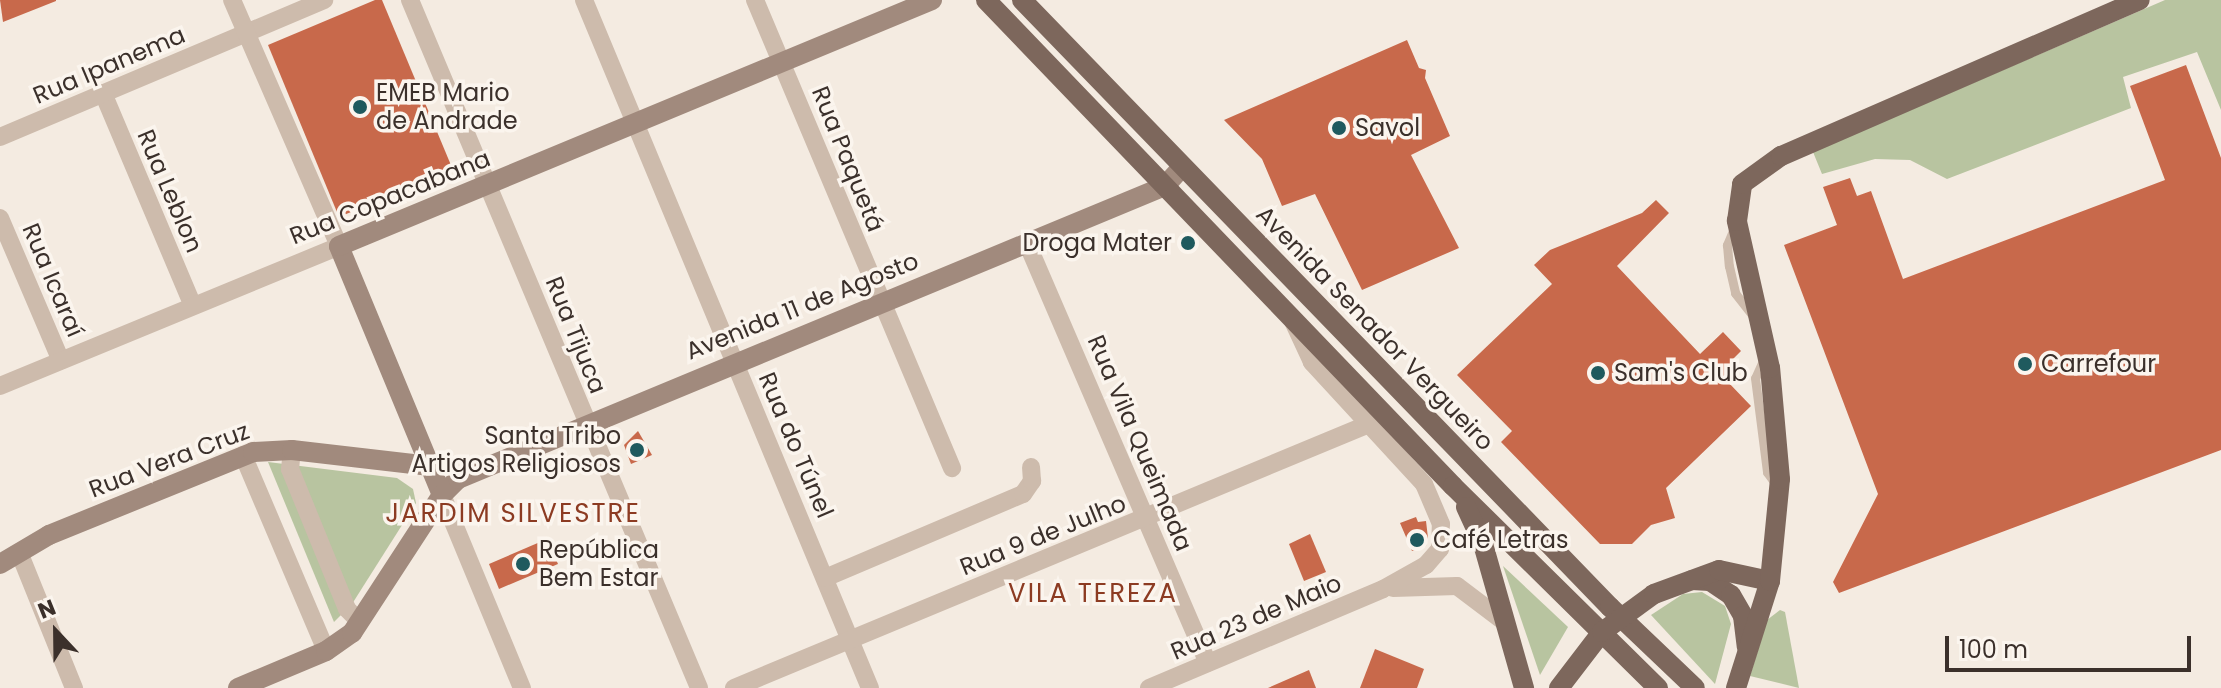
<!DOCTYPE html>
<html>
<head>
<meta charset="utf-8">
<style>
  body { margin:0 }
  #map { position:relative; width:2221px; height:688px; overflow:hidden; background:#f4ebe1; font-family:Poppins,sans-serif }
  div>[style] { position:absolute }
  .green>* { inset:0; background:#b8c4a0 }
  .building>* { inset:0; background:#c8694b }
  .lane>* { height:9px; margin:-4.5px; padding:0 4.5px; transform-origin:4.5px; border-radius:4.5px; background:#cdbbac }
  .street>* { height:18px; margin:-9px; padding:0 9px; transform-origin:9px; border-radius:9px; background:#cdbbac }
  .secondary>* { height:20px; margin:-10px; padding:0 10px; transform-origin:10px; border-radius:10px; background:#a18a7d }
  .primary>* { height:20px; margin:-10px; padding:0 10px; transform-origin:10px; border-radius:10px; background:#7d675c }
  .dots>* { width:22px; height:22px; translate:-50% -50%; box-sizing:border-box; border:4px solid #fbf5ee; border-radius:50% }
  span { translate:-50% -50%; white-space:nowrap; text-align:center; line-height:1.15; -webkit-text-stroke:7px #fbf5ee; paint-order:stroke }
  .street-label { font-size:24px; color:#3b302b }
  .poi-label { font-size:24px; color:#3b302b }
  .left { translate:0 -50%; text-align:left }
  .right { translate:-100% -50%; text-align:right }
  .neighbourhood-label { font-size:26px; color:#8c3b22; letter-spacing:2px }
  .north { position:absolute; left:16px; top:592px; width:80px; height:80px; -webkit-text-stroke:6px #fbf5ee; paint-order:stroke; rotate:338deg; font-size:22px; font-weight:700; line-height:32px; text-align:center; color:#3b302b }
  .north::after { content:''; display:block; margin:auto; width:28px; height:36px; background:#3b302b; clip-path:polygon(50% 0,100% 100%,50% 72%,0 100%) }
  .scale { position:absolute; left:1945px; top:636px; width:246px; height:36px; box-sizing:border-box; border:4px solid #3b302b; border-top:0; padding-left:10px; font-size:24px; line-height:28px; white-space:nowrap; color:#3b302b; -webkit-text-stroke:6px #fbf5ee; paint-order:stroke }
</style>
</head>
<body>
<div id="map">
  <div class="green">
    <div style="clip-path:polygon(2165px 0,2221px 0,2221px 110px,2197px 52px,2123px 77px,2131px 108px,1947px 179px,1910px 160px,1875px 159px,1822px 174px,1813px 152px)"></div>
    <div style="clip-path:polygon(268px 462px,397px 478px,413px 489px,416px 503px,352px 604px,334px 622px)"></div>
    <div style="clip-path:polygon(1503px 566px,1568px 627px,1540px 675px)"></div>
    <div style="clip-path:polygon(1702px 592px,1725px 606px,1731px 624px,1715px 684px,1651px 615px,1683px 594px)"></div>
    <div style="clip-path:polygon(1780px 610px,1785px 612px,1799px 688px,1750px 676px,1767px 620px)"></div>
  </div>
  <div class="building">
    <div style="clip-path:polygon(0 0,56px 0,56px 1px,3px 22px)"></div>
    <div style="clip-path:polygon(375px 0,382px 0,453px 170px,339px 217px,268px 45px)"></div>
    <div style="clip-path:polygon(1407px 40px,1419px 68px,1426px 70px,1425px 78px,1450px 136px,1411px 155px,1459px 248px,1362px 290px,1315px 194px,1282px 206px,1262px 159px,1224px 120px)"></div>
    <div style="clip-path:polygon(2186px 65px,2221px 158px,2221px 450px,1839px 593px,1833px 582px,1878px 494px,1784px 245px,1837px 225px,1823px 187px,1850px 178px,1857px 196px,1871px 191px,1903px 279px,2165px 180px,2130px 86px)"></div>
    <div style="clip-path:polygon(1656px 200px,1669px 213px,1617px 266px,1700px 354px,1723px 332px,1741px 351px,1731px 361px,1740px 370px,1727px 381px,1751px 406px,1666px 488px,1675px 518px,1651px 525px,1632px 544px,1600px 544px,1501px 442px,1512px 431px,1457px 375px,1552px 284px,1534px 265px,1550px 250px,1642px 213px)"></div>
    <div style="clip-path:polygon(638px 431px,652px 455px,631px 464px,624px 445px)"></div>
    <div style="clip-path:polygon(1416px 517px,1418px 522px,1426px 521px,1428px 538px,1426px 546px,1412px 551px,1400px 523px)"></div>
    <div style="clip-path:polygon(1310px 534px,1326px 572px,1304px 581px,1289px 544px)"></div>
    <div style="clip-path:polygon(547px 539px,558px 564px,499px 589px,489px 564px)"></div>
    <div style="clip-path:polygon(1375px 649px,1424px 669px,1417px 688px,1360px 688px)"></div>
    <div style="clip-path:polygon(1309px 670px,1316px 688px,1268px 688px)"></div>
  </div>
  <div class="lane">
    <div style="left:1735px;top:226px;width:21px;rotate:113deg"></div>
    <div style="left:1727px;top:245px;width:21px;rotate:85deg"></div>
    <div style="left:1729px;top:266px;width:28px;rotate:77deg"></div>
    <div style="left:1735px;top:293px;width:28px;rotate:52deg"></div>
    <div style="left:1765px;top:356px;width:24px;rotate:114deg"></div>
    <div style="left:1755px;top:378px;width:95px;rotate:82.7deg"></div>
    <div style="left:1767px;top:472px;width:17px;rotate:54deg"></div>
  </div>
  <div class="street">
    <div style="left:410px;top:0;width:746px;rotate:67.21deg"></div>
    <div style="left:584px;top:0;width:745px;rotate:67.43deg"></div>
    <div style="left:755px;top:0;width:508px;rotate:67.17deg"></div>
    <div style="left:103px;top:93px;width:231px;rotate:67.1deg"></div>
    <div style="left:0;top:137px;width:352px;rotate:-22.9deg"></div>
    <div style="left:0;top:218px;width:155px;rotate:66.9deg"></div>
    <div style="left:1027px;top:243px;width:457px;rotate:66.7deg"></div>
    <div style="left:0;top:386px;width:367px;rotate:-22.4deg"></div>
    <div style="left:339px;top:246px;width:268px;rotate:-113.5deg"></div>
    <div style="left:292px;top:450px;width:19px;rotate:96deg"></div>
    <div style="left:290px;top:469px;width:151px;rotate:67.8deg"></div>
    <div style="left:347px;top:609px;width:18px;rotate:45deg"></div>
    <div style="left:243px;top:455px;width:213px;rotate:67deg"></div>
    <div style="left:442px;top:495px;width:209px;rotate:67.5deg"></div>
    <div style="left:19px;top:552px;width:147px;rotate:68deg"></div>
    <div style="left:825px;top:578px;width:215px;rotate:-23deg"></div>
    <div style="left:1023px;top:494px;width:16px;rotate:-55deg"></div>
    <div style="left:1032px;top:481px;width:14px;rotate:-94deg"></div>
    <div style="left:1393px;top:588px;width:64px;rotate:-1.8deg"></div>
    <div style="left:1457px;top:586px;width:61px;rotate:37.1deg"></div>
    <div style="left:734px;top:688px;width:688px;rotate:-22.58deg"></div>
    <div style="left:1149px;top:688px;width:254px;rotate:-22.9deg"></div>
    <div style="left:1383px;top:589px;width:49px;rotate:-29.2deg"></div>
    <div style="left:1426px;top:565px;width:21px;rotate:-49deg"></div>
    <div style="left:1440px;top:549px;width:25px;rotate:-88deg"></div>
    <div style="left:1441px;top:524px;width:43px;rotate:-113deg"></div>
    <div style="left:1424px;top:484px;width:166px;rotate:-132.6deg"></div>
    <div style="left:1312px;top:362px;width:47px;rotate:-114.9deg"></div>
  </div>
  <div class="secondary">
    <div style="left:442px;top:495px;width:269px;rotate:-112.5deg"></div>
    <div style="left:339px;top:246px;width:642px;rotate:-22.53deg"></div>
    <div style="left:0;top:564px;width:57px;rotate:-30.6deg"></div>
    <div style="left:49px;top:535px;width:220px;rotate:-22.1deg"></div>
    <div style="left:253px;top:452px;width:39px;rotate:-3deg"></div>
    <div style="left:292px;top:450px;width:139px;rotate:6.6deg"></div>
    <div style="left:238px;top:688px;width:95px;rotate:-22.8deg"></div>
    <div style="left:326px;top:651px;width:32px;rotate:-35deg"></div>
    <div style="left:352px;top:633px;width:165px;rotate:-56.9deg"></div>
    <div style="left:442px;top:495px;width:23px;rotate:-45deg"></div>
    <div style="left:458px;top:479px;width:765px;rotate:-22.51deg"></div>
    <div style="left:1165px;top:186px;width:25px;rotate:-48deg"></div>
  </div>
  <div class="primary">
    <div style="left:986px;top:0;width:674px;rotate:46.14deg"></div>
    <div style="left:1453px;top:486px;width:288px;rotate:44.6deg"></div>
    <div style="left:1022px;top:0;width:845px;rotate:45.91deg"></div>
    <div style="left:1610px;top:607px;width:117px;rotate:43.6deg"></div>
    <div style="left:1466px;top:507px;width:41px;rotate:65.3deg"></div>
    <div style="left:1483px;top:544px;width:150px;rotate:74.1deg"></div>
    <div style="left:1692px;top:580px;width:18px;rotate:3deg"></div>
    <div style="left:1710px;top:581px;width:25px;rotate:34deg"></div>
    <div style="left:1731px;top:595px;width:24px;rotate:60deg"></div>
    <div style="left:1743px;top:616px;width:31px;rotate:83deg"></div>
    <div style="left:1559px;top:688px;width:71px;rotate:-52.5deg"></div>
    <div style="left:1602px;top:632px;width:64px;rotate:-36.2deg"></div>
    <div style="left:1654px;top:594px;width:69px;rotate:-20.3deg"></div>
    <div style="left:1719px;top:570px;width:52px;rotate:12.2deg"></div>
    <div style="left:1736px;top:688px;width:112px;rotate:-72.4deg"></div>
    <div style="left:1770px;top:581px;width:102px;rotate:-84.4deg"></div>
    <div style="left:1780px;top:479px;width:111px;rotate:-95.1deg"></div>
    <div style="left:1770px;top:368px;width:151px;rotate:-102.7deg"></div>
    <div style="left:1737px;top:221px;width:37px;rotate:-82deg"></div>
    <div style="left:1742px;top:184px;width:48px;rotate:-35.7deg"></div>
    <div style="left:1781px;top:156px;width:391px;rotate:-23.5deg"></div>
  </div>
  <div class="dots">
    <div style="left:360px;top:107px;background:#1f5a5e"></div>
    <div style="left:1339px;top:128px;background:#1f5a5e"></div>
    <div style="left:1188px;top:243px;background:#1f5a5e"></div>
    <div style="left:2025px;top:364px;background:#1f5a5e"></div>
    <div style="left:1598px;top:373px;background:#1f5a5e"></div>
    <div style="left:637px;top:450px;background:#1f5a5e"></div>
    <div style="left:1417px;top:540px;background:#1f5a5e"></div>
    <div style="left:523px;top:564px;background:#1f5a5e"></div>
  </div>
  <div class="street-label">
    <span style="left:109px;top:65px;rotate:-23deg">Rua Ipanema</span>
    <span style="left:848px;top:159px;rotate:68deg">Rua Paquetá</span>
    <span style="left:170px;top:191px;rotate:67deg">Rua Leblon</span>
    <span style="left:390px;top:197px;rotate:-22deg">Rua Copacabana</span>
    <span style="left:53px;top:280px;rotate:67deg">Rua Icaraí</span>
    <span style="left:802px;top:306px;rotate:-22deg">Avenida 11 de Agosto</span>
    <span style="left:1375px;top:328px;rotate:46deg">Avenida Senador Vergueiro</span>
    <span style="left:576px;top:335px;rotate:68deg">Rua Tijuca</span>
    <span style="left:1140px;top:443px;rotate:67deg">Rua Vila Queimada</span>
    <span style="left:796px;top:445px;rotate:67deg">Rua do Túnel</span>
    <span style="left:169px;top:460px;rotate:-21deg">Rua Vera Cruz</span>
    <span style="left:1043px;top:535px;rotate:-22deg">Rua 9 de Julho</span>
    <span style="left:1256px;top:617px;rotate:-23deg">Rua 23 de Maio</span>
  </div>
  <div class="poi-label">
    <span class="left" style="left:376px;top:107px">EMEB Mario<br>de Andrade</span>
    <span class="left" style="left:1355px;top:128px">Savol</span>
    <span class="right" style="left:1172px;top:243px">Droga Mater</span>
    <span class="left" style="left:2041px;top:364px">Carrefour</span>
    <span class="left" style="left:1614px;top:373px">Sam's Club</span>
    <span class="right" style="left:621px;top:450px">Santa Tribo<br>Artigos Religiosos</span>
    <span class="left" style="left:1433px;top:540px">Café Letras</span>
    <span class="left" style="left:539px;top:564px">República<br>Bem Estar</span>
  </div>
  <div class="neighbourhood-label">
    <span style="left:513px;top:514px">JARDIM SILVESTRE</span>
    <span style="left:1093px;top:594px">VILA TEREZA</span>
  </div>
  <div class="north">N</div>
  <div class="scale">100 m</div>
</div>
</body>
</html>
